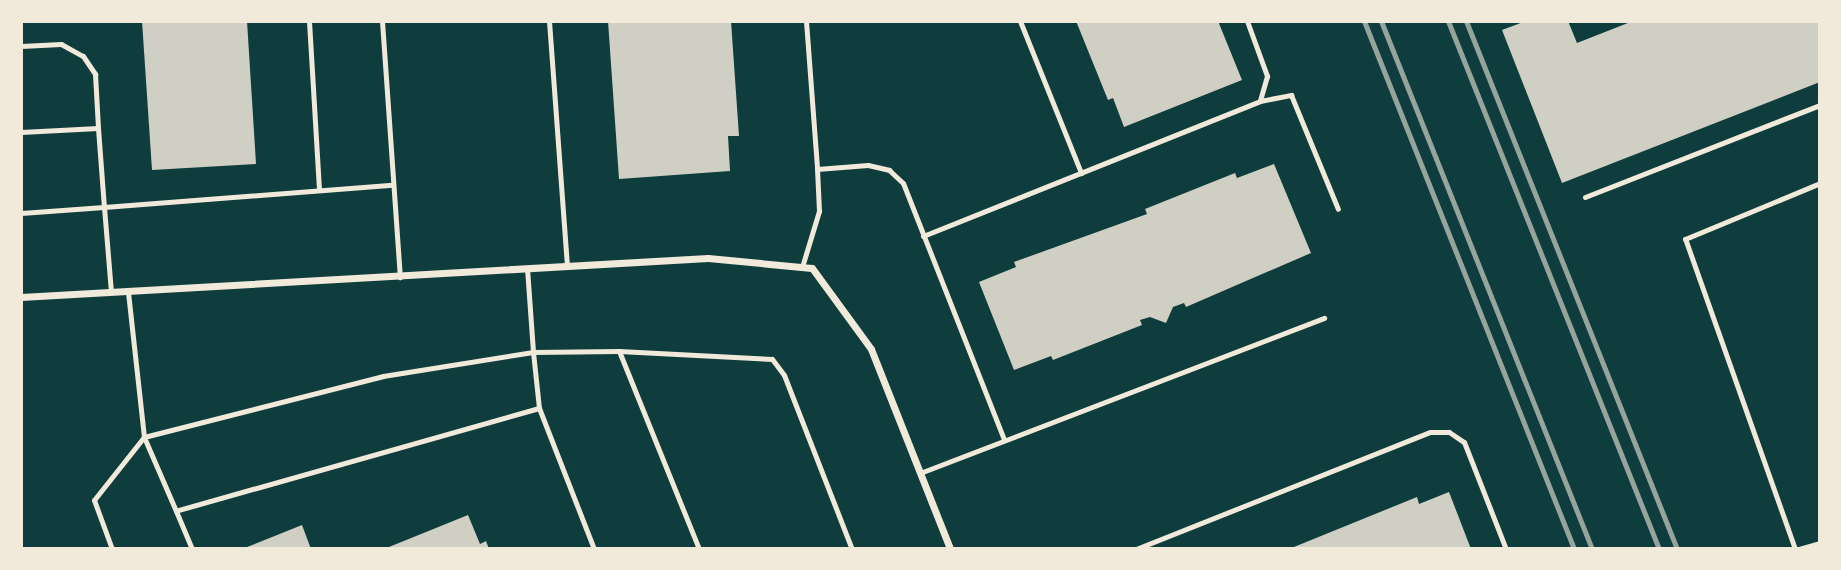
<!DOCTYPE html>
<html>
<head>
<meta charset="utf-8">
<style>
  body { margin:0 }
  #map { position:relative; width:1841px; height:570px; overflow:hidden; background:#0f3d3e; font-family:Figtree,sans-serif }
  div>[style] { position:absolute }
  .building>* { inset:0; background:#cfcfc3 }
  .service>* { height:5px; margin:-2.5px; padding:0 2.5px; transform-origin:2.5px; border-radius:2.5px; background:#f1e9da }
  .minor>* { height:7px; margin:-3.5px; padding:0 3.5px; transform-origin:3.5px; border-radius:3.5px; background:#f1e9da }
  .rail>* { height:5px; margin:-2.5px; padding:0 2.5px; transform-origin:2.5px; border-radius:2.5px; background:#97a49c }
  span { translate:-50% -50%; white-space:nowrap; text-align:center; line-height:1.15; -webkit-text-stroke:7px #f1e9da; paint-order:stroke }
  .frame { position:absolute; inset:0; border:23px solid #f1e9da; pointer-events:none }
</style>
</head>
<body>
<div id="map">
  <div class="building">
    <div style="clip-path:polygon(142px 21px,247px 21px,256px 164px,152px 170px)"></div>
    <div style="clip-path:polygon(608px 21px,731px 21px,739px 136px,728px 136px,730px 171px,619px 179px)"></div>
    <div style="clip-path:polygon(1076px 21px,1218px 21px,1242px 80px,1124px 127px,1113px 98px,1108px 100px)"></div>
    <div style="clip-path:polygon(1526px 21px,1568px 21px,1577px 43px,1633px 21px,1820px 21px,1820px 82px,1562px 183px,1502px 30px)"></div>
    <div style="clip-path:polygon(1274px 164px,1311px 253px,1186px 307px,1184px 303px,1173px 307px,1166px 323px,1150px 317px,1140px 320px,1142px 325px,1053px 360px,1051px 356px,1014px 370px,979px 282px,1016px 267px,1014px 262px,1147px 214px,1145px 209px,1235px 173px,1237px 178px)"></div>
    <div style="clip-path:polygon(1449px 492px,1471px 549px,1289px 549px,1417px 497px,1419px 504px)"></div>
    <div style="clip-path:polygon(468px 515px,480px 544px,486px 541px,489px 549px,384px 549px)"></div>
    <div style="clip-path:polygon(302px 525px,311px 549px,242px 549px)"></div>
  </div>
  <div class="service">
    <div style="left:309px;top:21px;width:169px;rotate:86.6deg"></div>
    <div style="left:382px;top:21px;width:257px;rotate:86deg"></div>
    <div style="left:549px;top:21px;width:246px;rotate:85.8deg"></div>
    <div style="left:806px;top:21px;width:148px;rotate:85.7deg"></div>
    <div style="left:1020px;top:21px;width:164px;rotate:68.1deg"></div>
    <div style="left:1247px;top:21px;width:59px;rotate:70deg"></div>
    <div style="left:1267px;top:76px;width:26px;rotate:106deg"></div>
    <div style="left:21px;top:46px;width:40px;rotate:-2.9deg"></div>
    <div style="left:61px;top:44px;width:25px;rotate:29deg"></div>
    <div style="left:83px;top:56px;width:22px;rotate:56deg"></div>
    <div style="left:95px;top:74px;width:54px;rotate:86.8deg"></div>
    <div style="left:21px;top:132px;width:77px;rotate:-3deg"></div>
    <div style="left:98px;top:128px;width:79px;rotate:85.7deg"></div>
    <div style="left:104px;top:207px;width:289px;rotate:-4.4deg"></div>
    <div style="left:1585px;top:197px;width:252px;rotate:-21.4deg"></div>
    <div style="left:21px;top:213px;width:83px;rotate:-4.1deg"></div>
    <div style="left:104px;top:207px;width:85px;rotate:85.3deg"></div>
    <div style="left:923px;top:236px;width:363px;rotate:-21.8deg"></div>
    <div style="left:1260px;top:101px;width:32px;rotate:-11deg"></div>
    <div style="left:1291px;top:95px;width:123px;rotate:67.6deg"></div>
    <div style="left:802px;top:267px;width:59px;rotate:-73.1deg"></div>
    <div style="left:819px;top:211px;width:42px;rotate:-92.7deg"></div>
    <div style="left:817px;top:169px;width:51px;rotate:-4.5deg"></div>
    <div style="left:868px;top:165px;width:22px;rotate:13deg"></div>
    <div style="left:889px;top:170px;width:19px;rotate:43deg"></div>
    <div style="left:903px;top:183px;width:276px;rotate:68.5deg"></div>
    <div style="left:527px;top:268px;width:84px;rotate:85.9deg"></div>
    <div style="left:533px;top:352px;width:86px;rotate:-0.7deg"></div>
    <div style="left:619px;top:351px;width:214px;rotate:68deg"></div>
    <div style="left:619px;top:351px;width:153px;rotate:3deg"></div>
    <div style="left:772px;top:359px;width:20px;rotate:53deg"></div>
    <div style="left:784px;top:375px;width:187px;rotate:68.7deg"></div>
    <div style="left:539px;top:408px;width:377px;rotate:164.2deg"></div>
    <div style="left:176px;top:511px;width:81px;rotate:-113.4deg"></div>
    <div style="left:144px;top:437px;width:247px;rotate:-14.3deg"></div>
    <div style="left:383px;top:376px;width:152px;rotate:-9.1deg"></div>
    <div style="left:533px;top:352px;width:56px;rotate:83.9deg"></div>
    <div style="left:539px;top:408px;width:151px;rotate:68.7deg"></div>
    <div style="left:920px;top:473px;width:433px;rotate:-21deg"></div>
    <div style="left:176px;top:511px;width:41px;rotate:67.2deg"></div>
    <div style="left:112px;top:549px;width:52px;rotate:-110.2deg"></div>
    <div style="left:94px;top:500px;width:80px;rotate:-51.6deg"></div>
    <div style="left:144px;top:437px;width:147px;rotate:-96.3deg"></div>
    <div style="left:1136px;top:549px;width:316px;rotate:-21.7deg"></div>
    <div style="left:1430px;top:432px;width:19px"></div>
    <div style="left:1449px;top:432px;width:18px;rotate:34deg"></div>
    <div style="left:1464px;top:442px;width:115px;rotate:68.6deg"></div>
    <div style="left:1795px;top:549px;width:329px;rotate:-109.5deg"></div>
    <div style="left:1685px;top:239px;width:146px;rotate:-22.5deg"></div>
    <div style="left:1799px;top:549px;width:22px;rotate:-16deg"></div>
  </div>
  <div class="minor">
    <div style="left:21px;top:297px;width:688px;rotate:-3.25deg"></div>
    <div style="left:708px;top:258px;width:104px;rotate:5.5deg"></div>
    <div style="left:812px;top:268px;width:100px;rotate:53.9deg"></div>
    <div style="left:871px;top:349px;width:215px;rotate:68.4deg"></div>
  </div>
  <div class="rail">
    <div style="left:1364px;top:21px;width:568px;rotate:68.31deg"></div>
    <div style="left:1381px;top:21px;width:569px;rotate:68.22deg"></div>
    <div style="left:1448px;top:21px;width:569px;rotate:68.22deg"></div>
    <div style="left:1466px;top:21px;width:569px;rotate:68.22deg"></div>
  </div>
  <div class="frame"></div>
</div>
</body>
</html>
